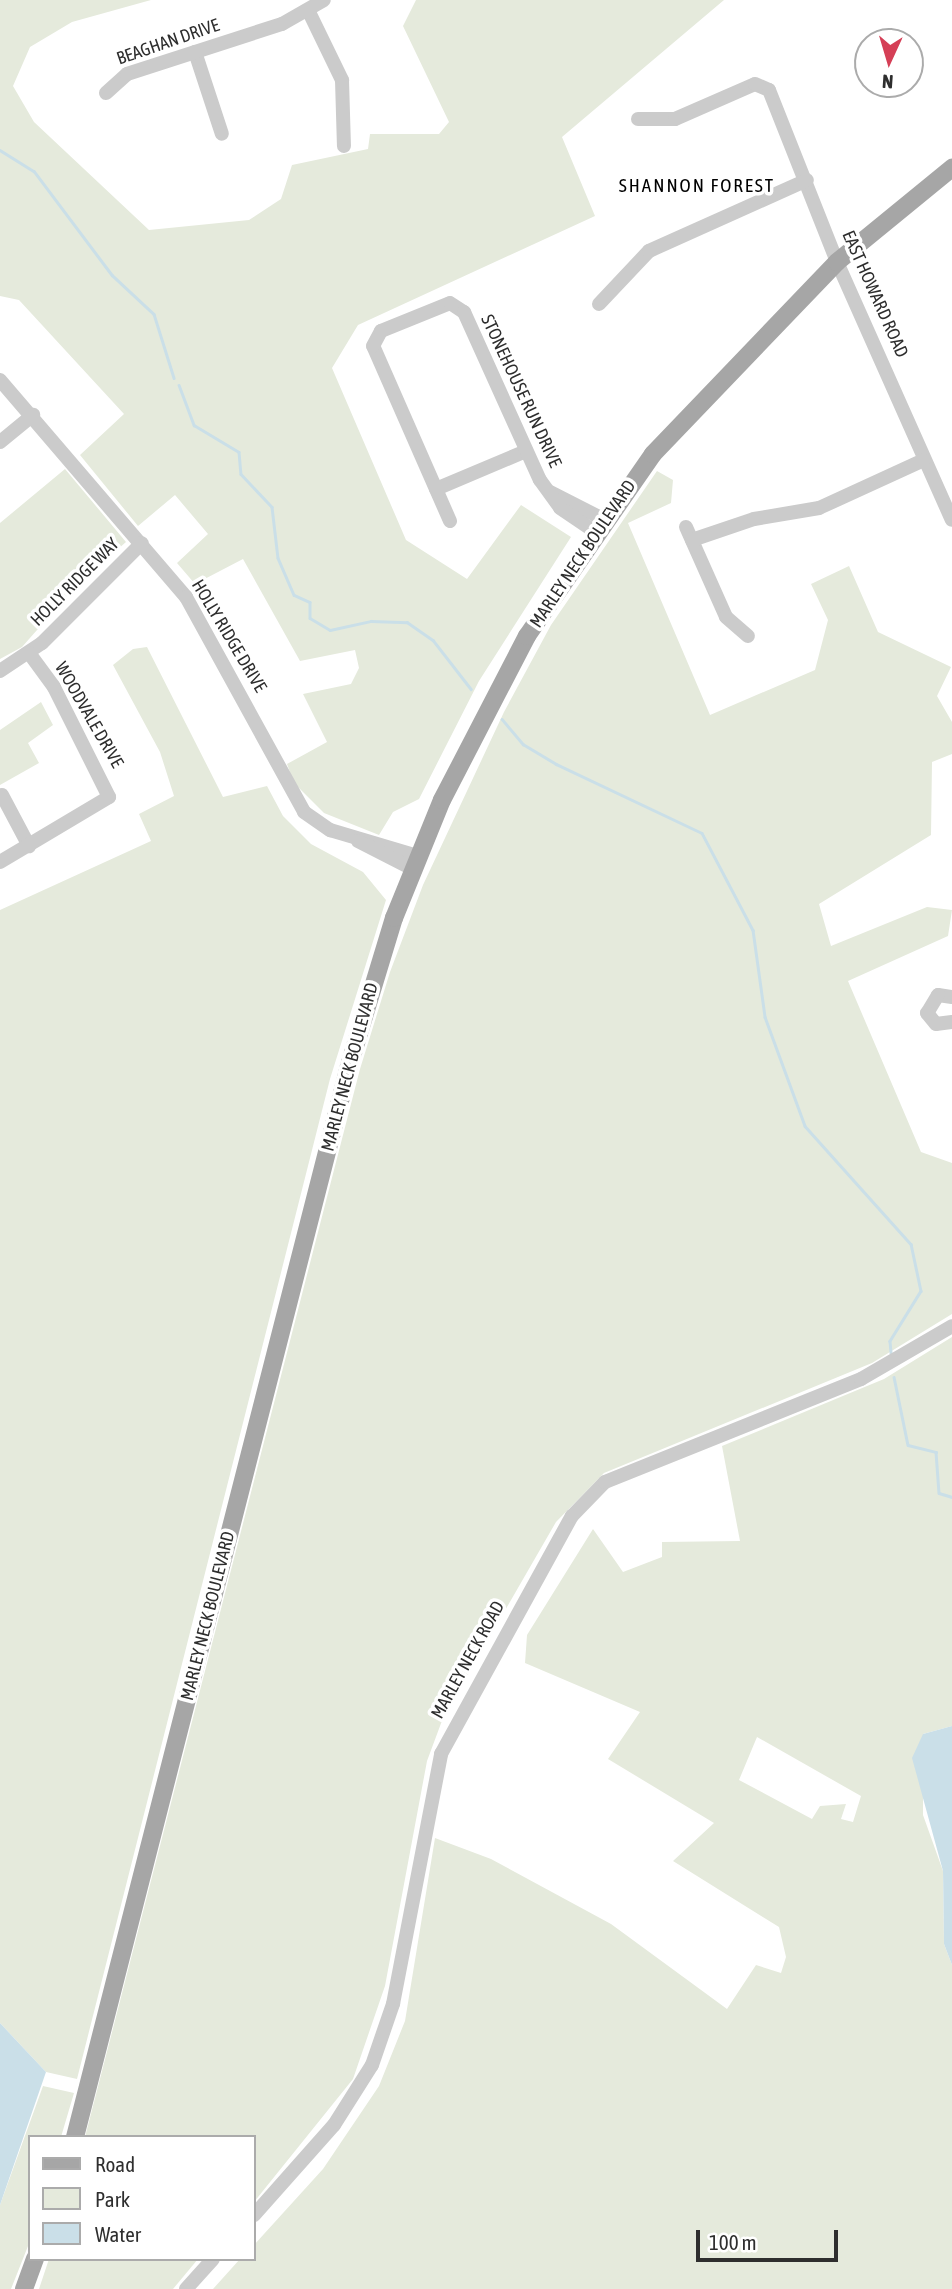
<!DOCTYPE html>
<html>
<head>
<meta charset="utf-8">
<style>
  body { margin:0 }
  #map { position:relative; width:952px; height:2289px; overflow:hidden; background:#fff; font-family:"Asap Condensed",sans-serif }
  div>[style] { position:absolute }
  .green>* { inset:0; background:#e5eadc }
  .water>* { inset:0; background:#cadfe8 }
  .stream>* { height:2.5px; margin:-1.25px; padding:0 1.25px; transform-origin:1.25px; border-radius:1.25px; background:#cadfe8 }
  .minor>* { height:14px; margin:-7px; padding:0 7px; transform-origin:7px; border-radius:7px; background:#cbcbcb }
  .major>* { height:18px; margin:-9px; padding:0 9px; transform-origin:9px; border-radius:9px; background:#a6a6a6 }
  span { translate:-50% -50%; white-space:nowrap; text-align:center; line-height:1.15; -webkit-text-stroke:7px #fff; paint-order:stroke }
  .street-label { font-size:18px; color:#2e2e2e }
  .neighbourhood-label { font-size:19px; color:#000; letter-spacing:2px }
  .legend { position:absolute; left:28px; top:2135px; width:228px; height:126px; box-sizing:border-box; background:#fff; border:2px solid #ababab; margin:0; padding:9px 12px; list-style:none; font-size:21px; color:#2e2e2e }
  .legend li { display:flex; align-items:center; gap:14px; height:35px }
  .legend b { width:35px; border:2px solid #ababab }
  .north { position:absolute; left:854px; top:28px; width:70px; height:70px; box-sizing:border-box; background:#fff; border:2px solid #ababab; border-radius:50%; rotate:184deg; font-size:19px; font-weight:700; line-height:28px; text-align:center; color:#2e2e2e }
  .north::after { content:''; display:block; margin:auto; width:24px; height:32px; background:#d53f56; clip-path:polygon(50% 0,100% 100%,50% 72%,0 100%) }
  .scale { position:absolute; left:696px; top:2230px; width:142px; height:32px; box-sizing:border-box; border:4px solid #2e2e2e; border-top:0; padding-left:9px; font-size:21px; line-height:24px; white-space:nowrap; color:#2e2e2e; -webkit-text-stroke:5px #fff; paint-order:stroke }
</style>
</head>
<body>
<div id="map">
  <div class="green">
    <div style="clip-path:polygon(0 0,151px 0,72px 22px,30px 47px,13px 86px,34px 122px,149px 230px,249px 220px,281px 199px,292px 165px,368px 149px,370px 134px,439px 134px,449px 122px,403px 26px,416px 0,724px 0,562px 137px,595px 216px,358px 325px,332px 368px,406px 540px,467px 579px,521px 505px,571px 537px,479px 681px,419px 799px,393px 812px,379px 835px,324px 813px,294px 783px,287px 764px,327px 742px,303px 694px,351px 684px,359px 668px,355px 650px,300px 661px,243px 559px,195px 584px,177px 563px,208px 534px,175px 495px,138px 526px,80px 455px,124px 414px,19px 300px,0 296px)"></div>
    <div style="clip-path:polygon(65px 469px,126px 542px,75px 587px,22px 647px,0 659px,0 523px)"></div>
    <div style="clip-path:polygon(657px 471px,673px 480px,671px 503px,628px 523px,710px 715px,815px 670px,828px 620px,811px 584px,849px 566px,878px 632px,951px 667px,937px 696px,952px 722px,952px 754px,932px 762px,931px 835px,819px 904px,831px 946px,927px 907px,952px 910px,948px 936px,848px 981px,921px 1152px,952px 1163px,952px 1314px,872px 1363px,604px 1473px,556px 1522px,443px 1718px,427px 1761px,385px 1986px,353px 2079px,254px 2202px,254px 2137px,85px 2137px,360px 1069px,390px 972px,423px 885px,504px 712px,551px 625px)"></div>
    <div style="clip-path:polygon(147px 647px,223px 797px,267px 786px,283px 816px,311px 844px,363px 872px,386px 900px,330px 1079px,77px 2079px,46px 2072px,0 2023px,0 910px,151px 841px,139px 814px,174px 796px,160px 752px,113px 665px,133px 649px)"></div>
    <div style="clip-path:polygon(41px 702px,53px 725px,28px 743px,39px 763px,0 785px,0 730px)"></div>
    <div style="clip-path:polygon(evenodd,952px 1337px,952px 1726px,923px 1734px,923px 1815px,943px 1871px,944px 1944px,952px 1965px,952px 2289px,213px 2289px,240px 2259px,254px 2259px,254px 2245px,323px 2169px,379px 2086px,405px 2021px,435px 1838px,491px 1859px,611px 1924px,727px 2009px,756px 1965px,781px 1973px,786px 1957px,779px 1927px,673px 1861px,714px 1823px,608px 1759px,640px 1712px,525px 1663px,527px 1635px,593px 1529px,623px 1572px,662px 1557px,662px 1542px,740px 1541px,722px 1446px,884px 1379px,952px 1337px,757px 1737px,861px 1796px,853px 1822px,841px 1819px,846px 1804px,820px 1806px,812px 1819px,739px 1780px,757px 1737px)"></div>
    <div style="clip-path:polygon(43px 2086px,74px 2093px,61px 2137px,30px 2137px,30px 2241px,11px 2289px,0 2289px,0 2205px)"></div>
    <div style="clip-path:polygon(49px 2259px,198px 2259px,173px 2289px,39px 2289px)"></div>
  </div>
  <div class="water">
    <div style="clip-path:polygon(952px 1726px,952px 1965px,944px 1944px,943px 1871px,912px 1758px,923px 1734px)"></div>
    <div style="clip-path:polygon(0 2023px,46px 2072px,0 2205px)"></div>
  </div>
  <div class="stream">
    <div style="left:0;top:150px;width:40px;rotate:32deg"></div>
    <div style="left:34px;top:171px;width:130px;rotate:53.1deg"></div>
    <div style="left:112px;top:275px;width:57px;rotate:42.9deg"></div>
    <div style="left:154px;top:314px;width:67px;rotate:72.6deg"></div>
    <div style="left:179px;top:385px;width:43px;rotate:69.4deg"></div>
    <div style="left:194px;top:425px;width:52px;rotate:31deg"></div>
    <div style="left:239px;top:452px;width:22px;rotate:85deg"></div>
    <div style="left:241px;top:474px;width:45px;rotate:46.8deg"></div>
    <div style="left:272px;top:507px;width:51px;rotate:83.3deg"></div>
    <div style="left:278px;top:558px;width:40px;rotate:66.6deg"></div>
    <div style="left:294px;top:595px;width:17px;rotate:24deg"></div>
    <div style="left:310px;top:602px;width:16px;rotate:90deg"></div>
    <div style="left:310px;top:618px;width:23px;rotate:31deg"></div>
    <div style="left:330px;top:630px;width:42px;rotate:-12.4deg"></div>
    <div style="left:371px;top:621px;width:36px;rotate:2deg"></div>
    <div style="left:407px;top:622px;width:32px;rotate:35deg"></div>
    <div style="left:433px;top:640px;width:62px;rotate:52.2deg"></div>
    <div style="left:502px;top:719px;width:33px;rotate:50deg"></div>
    <div style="left:523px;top:744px;width:39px;rotate:31deg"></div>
    <div style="left:556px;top:764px;width:161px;rotate:25.3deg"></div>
    <div style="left:702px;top:833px;width:110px;rotate:62.3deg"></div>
    <div style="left:753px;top:930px;width:88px;rotate:82.1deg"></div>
    <div style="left:765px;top:1017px;width:116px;rotate:69.8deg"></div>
    <div style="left:805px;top:1126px;width:159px;rotate:48.1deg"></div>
    <div style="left:911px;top:1244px;width:48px;rotate:78deg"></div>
    <div style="left:921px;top:1291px;width:59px;rotate:121.8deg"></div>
    <div style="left:890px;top:1341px;width:12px;rotate:85deg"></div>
    <div style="left:894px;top:1377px;width:69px;rotate:78.4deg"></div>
    <div style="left:908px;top:1445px;width:29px;rotate:14deg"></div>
    <div style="left:936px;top:1452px;width:41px;rotate:85.8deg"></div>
    <div style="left:939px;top:1493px;width:14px;rotate:17deg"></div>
  </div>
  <div class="minor">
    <div style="left:309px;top:12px;width:76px;rotate:64.1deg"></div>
    <div style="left:342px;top:80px;width:66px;rotate:88.3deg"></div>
    <div style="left:195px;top:52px;width:86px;rotate:71.8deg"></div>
    <div style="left:106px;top:93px;width:28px;rotate:-42deg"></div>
    <div style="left:127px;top:74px;width:163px;rotate:-17.9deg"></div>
    <div style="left:282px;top:24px;width:48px;rotate:-29.7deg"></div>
    <div style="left:638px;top:119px;width:37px"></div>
    <div style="left:675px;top:119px;width:87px;rotate:-23.6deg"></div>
    <div style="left:755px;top:84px;width:15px;rotate:23deg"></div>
    <div style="left:769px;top:90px;width:185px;rotate:68.4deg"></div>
    <div style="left:837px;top:262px;width:282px;rotate:66deg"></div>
    <div style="left:599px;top:304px;width:73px;rotate:-46.7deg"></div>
    <div style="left:649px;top:251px;width:173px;rotate:-24.2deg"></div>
    <div style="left:0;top:380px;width:286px;rotate:49.4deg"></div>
    <div style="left:186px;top:597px;width:245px;rotate:61.2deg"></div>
    <div style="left:304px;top:812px;width:32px;rotate:35deg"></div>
    <div style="left:330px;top:830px;width:92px;rotate:16.5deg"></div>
    <div style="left:0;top:442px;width:43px;rotate:-39.3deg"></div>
    <div style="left:436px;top:489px;width:98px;rotate:-22.9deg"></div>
    <div style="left:550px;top:492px;width:59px;rotate:27deg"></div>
    <div style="left:450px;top:521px;width:191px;rotate:-113.7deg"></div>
    <div style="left:373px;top:346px;width:17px;rotate:-62deg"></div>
    <div style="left:381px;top:331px;width:74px;rotate:-22.1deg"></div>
    <div style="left:450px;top:303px;width:17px;rotate:33deg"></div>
    <div style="left:464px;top:312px;width:184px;rotate:65.7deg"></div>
    <div style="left:540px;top:480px;width:34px;rotate:54deg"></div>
    <div style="left:560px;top:508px;width:41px;rotate:34.1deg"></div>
    <div style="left:686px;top:527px;width:98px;rotate:66deg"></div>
    <div style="left:726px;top:617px;width:29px;rotate:41deg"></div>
    <div style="left:692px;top:540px;width:65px;rotate:-18.7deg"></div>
    <div style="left:754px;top:519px;width:66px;rotate:-9.6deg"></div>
    <div style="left:819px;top:508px;width:115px;rotate:-24.6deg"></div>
    <div style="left:0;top:671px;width:50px;rotate:-33.7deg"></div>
    <div style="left:42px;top:643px;width:141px;rotate:-45deg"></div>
    <div style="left:2px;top:795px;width:58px;rotate:62.1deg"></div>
    <div style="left:358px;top:841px;width:62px;rotate:27deg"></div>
    <div style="left:0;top:862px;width:127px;rotate:-30.8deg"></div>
    <div style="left:109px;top:797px;width:123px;rotate:-116.6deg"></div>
    <div style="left:54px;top:687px;width:42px;rotate:-126.3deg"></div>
    <div style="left:952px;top:997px;width:14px;rotate:-172deg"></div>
    <div style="left:938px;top:995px;width:21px;rotate:121deg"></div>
    <div style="left:927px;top:1013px;width:14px;rotate:51deg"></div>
    <div style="left:936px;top:1024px;width:16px;rotate:-7deg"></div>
    <div style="left:254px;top:2215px;width:120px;rotate:-48.4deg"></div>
    <div style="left:334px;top:2125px;width:71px;rotate:-57.7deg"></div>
    <div style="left:372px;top:2065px;width:65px;rotate:-71deg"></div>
    <div style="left:393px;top:2004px;width:255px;rotate:-79.1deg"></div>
    <div style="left:441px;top:1754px;width:272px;rotate:-61.2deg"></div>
    <div style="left:572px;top:1516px;width:47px;rotate:-45.9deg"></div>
    <div style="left:605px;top:1482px;width:276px;rotate:-21.9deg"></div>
    <div style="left:861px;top:1379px;width:105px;rotate:-30.2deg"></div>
    <div style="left:186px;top:2289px;width:40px;rotate:-48deg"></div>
  </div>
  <div class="major">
    <div style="left:75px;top:2137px;width:1105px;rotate:-75.65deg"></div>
    <div style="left:349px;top:1066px;width:155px;rotate:-73.1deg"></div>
    <div style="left:394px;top:918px;width:127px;rotate:-67.9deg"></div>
    <div style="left:442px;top:800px;width:185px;rotate:-62.6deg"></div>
    <div style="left:527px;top:636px;width:221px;rotate:-55.3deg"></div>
    <div style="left:653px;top:454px;width:266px;rotate:-46.2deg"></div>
    <div style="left:837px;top:262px;width:149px;rotate:-39.3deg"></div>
    <div style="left:24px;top:2289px;width:32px;rotate:-70deg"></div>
  </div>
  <div class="street-label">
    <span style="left:168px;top:42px;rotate:-19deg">BEAGHAN DRIVE</span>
    <span style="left:875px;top:294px;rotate:66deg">EAST HOWARD ROAD</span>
    <span style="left:521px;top:391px;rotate:65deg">STONEHOUSE RUN DRIVE</span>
    <span style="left:583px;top:554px;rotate:-56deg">MARLEY NECK BOULEVARD</span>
    <span style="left:75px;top:582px;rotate:-45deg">HOLLY RIDGE WAY</span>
    <span style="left:229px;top:636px;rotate:59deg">HOLLY RIDGE DRIVE</span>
    <span style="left:89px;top:715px;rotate:60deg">WOODVALE DRIVE</span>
    <span style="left:350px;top:1067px;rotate:-75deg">MARLEY NECK BOULEVARD</span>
    <span style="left:208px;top:1616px;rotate:-76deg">MARLEY NECK BOULEVARD</span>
    <span style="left:468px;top:1660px;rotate:-61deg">MARLEY NECK ROAD</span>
  </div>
  <div class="neighbourhood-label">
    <span style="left:697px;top:186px">SHANNON FOREST</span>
  </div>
  <ul class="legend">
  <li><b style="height:9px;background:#a6a6a6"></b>Road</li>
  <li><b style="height:19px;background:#e5eadc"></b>Park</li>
  <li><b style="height:19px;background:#cadfe8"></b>Water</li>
  </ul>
  <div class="north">N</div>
  <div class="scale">100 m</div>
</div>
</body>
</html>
